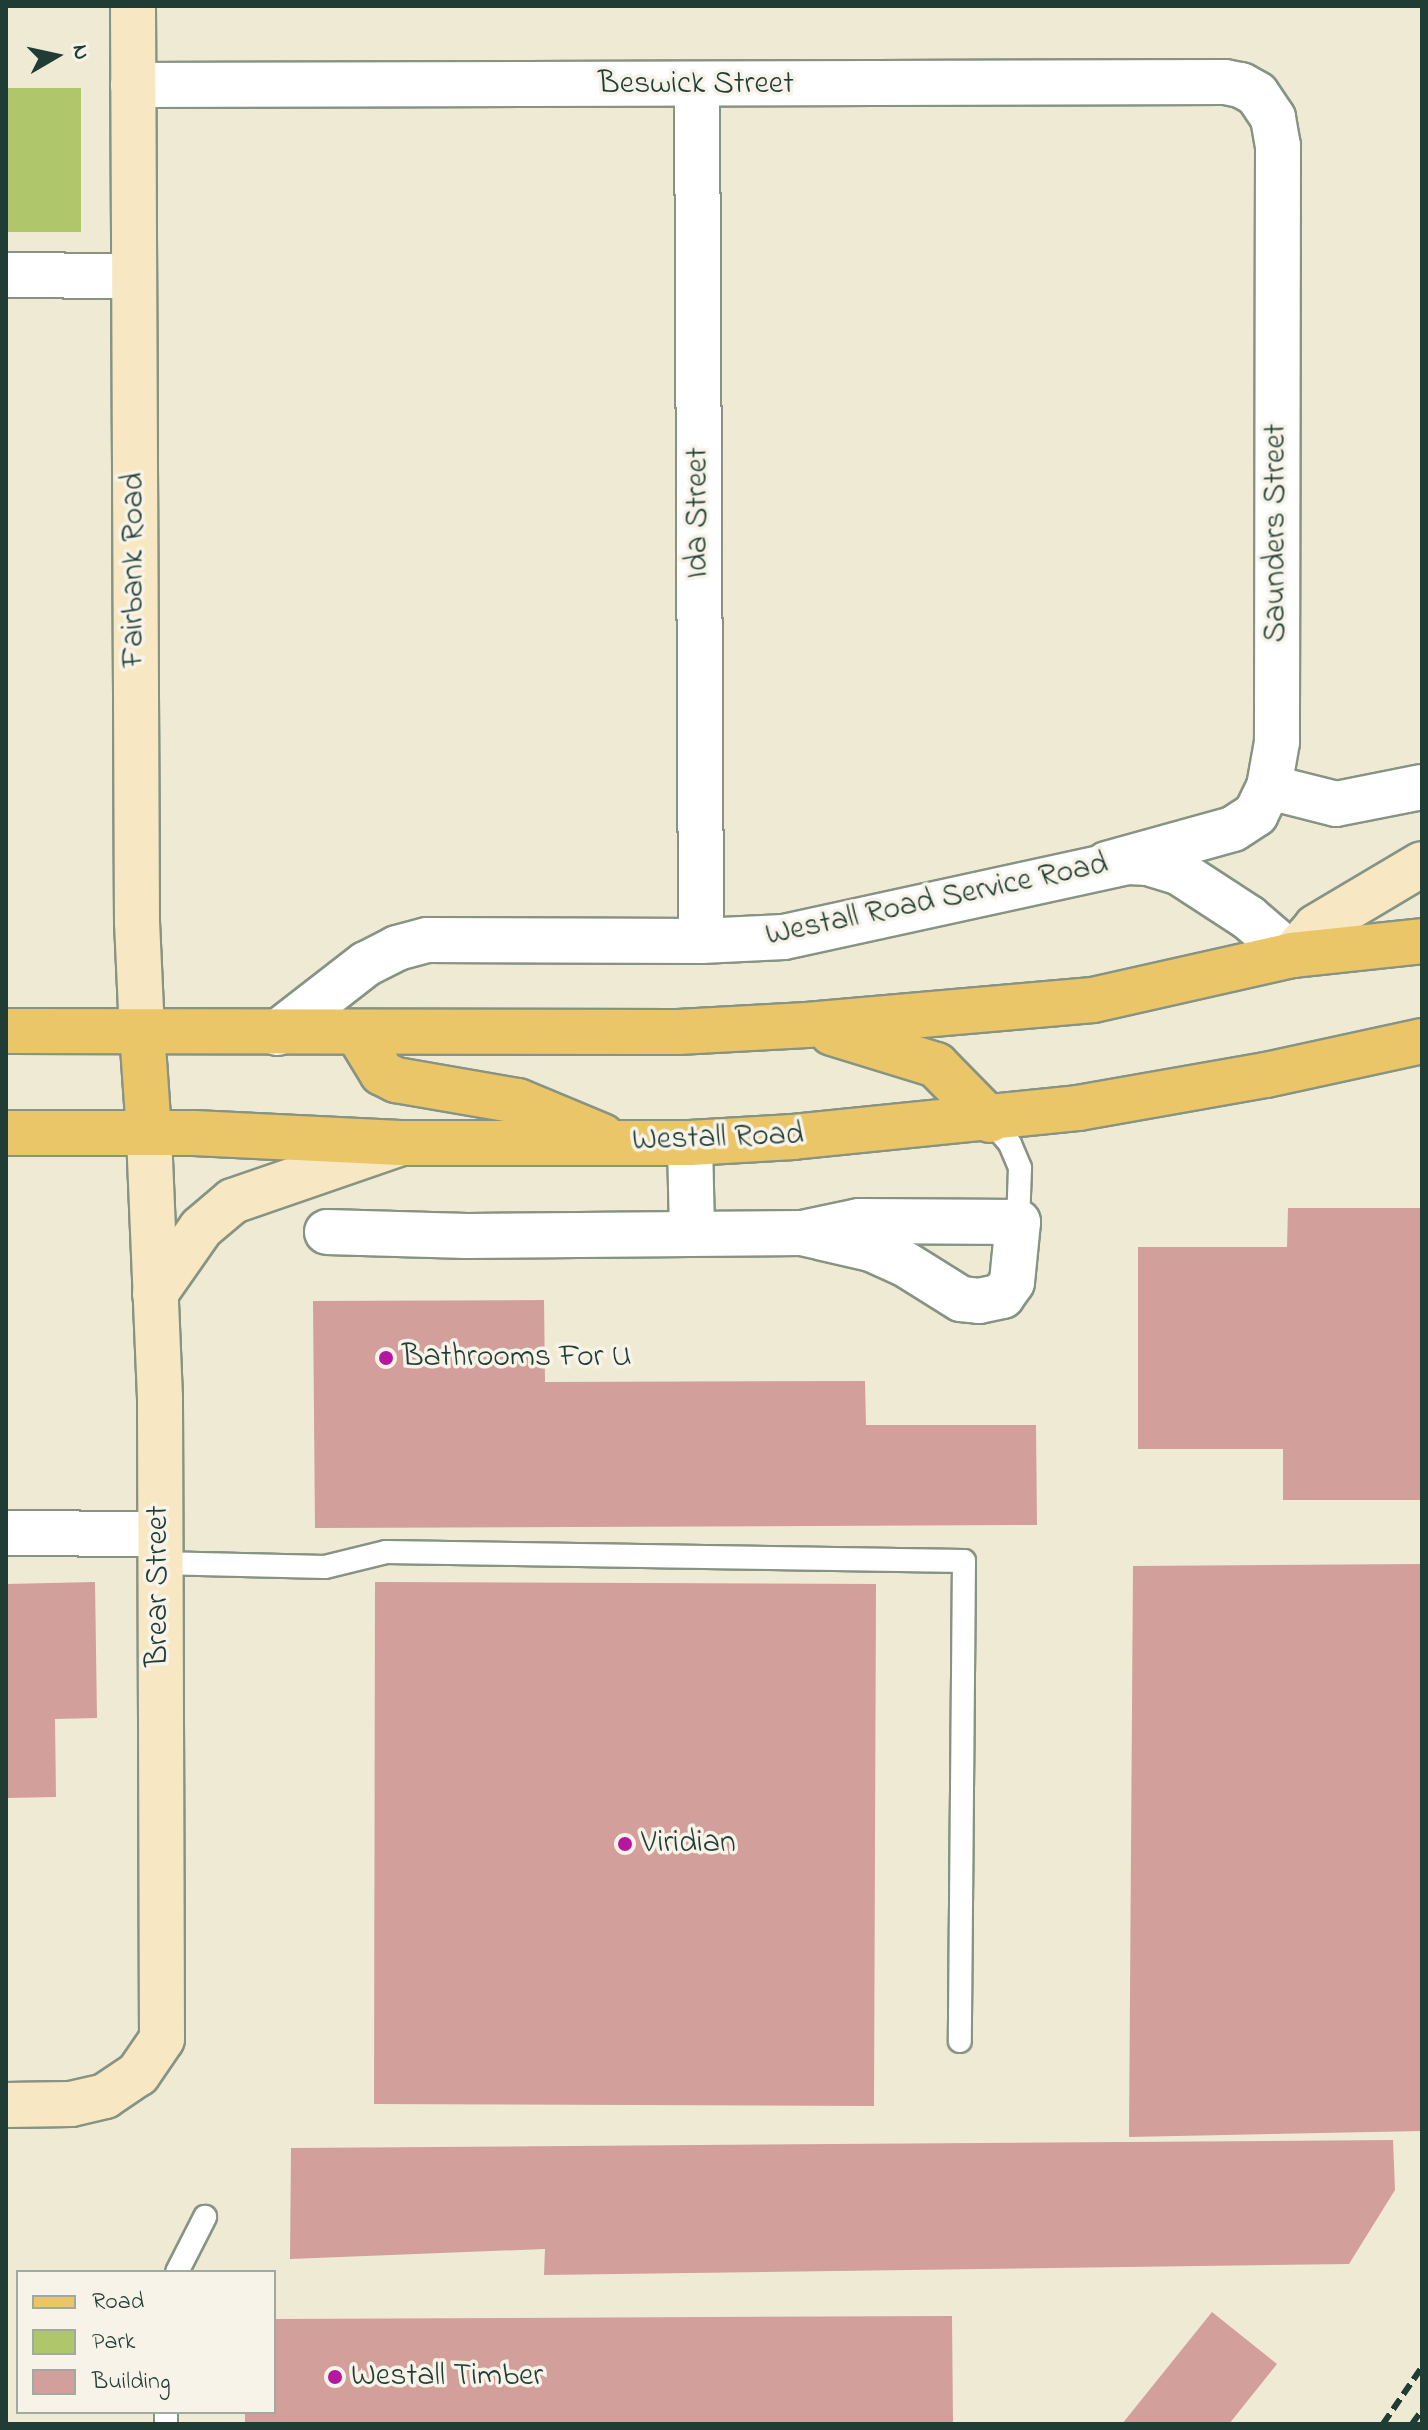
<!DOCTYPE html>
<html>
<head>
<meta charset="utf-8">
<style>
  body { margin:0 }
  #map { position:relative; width:1428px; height:2430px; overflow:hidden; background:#efead3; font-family:"Indie Flower",sans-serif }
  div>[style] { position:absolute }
  .green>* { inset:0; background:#b0c66a }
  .building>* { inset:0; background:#d29f9a }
  .roads { filter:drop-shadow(2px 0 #879484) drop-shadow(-2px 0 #879484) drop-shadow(0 2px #879484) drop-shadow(0 -2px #879484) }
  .lane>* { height:22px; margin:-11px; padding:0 11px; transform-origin:11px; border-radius:11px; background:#fff }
  .street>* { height:44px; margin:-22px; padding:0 22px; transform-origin:22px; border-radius:22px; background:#fff }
  .secondary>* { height:44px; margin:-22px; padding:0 22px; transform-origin:22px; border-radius:22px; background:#f7e8c3 }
  .primary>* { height:44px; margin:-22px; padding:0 22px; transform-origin:22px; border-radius:22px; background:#ebc669 }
  .rail>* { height:6px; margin-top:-3px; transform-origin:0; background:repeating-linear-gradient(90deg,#1f3d34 0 12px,transparent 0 18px) }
  .dots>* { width:22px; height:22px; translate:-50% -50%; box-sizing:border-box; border:4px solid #f7f3e8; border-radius:50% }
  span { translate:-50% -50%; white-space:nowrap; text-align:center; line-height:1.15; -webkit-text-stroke:7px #f7f3e8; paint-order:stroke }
  .street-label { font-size:32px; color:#1f3d34 }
  .poi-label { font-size:32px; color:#1f3d34 }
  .left { translate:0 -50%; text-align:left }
  .frame { position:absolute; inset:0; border:8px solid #1f3d34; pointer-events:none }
  .legend { position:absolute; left:16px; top:2270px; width:260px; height:144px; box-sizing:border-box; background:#f7f3e8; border:2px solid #a1aaa0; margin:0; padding:10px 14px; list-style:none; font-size:24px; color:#1f3d34 }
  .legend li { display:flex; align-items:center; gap:16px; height:40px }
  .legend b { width:40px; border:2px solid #a1aaa0 }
  .north { position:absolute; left:16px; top:16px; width:80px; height:80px; -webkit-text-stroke:6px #f7f3e8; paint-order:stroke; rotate:81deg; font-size:22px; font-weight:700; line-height:32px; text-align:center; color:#1f3d34 }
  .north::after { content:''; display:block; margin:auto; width:28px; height:36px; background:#1f3d34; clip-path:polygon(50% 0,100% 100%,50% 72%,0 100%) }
</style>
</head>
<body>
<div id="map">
  <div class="green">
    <div style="clip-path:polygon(6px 88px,81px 88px,81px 232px,6px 232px)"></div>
  </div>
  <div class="building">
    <div style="clip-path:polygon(1288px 1208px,1422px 1208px,1422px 1500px,1283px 1500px,1283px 1449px,1138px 1449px,1138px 1247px,1287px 1247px)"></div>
    <div style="clip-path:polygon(544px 1300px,545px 1382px,865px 1381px,866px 1425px,1036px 1425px,1037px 1525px,315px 1528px,313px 1301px)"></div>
    <div style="clip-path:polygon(1422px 1564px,1422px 2131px,1129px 2137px,1133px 1566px)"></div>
    <div style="clip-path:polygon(95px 1582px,97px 1718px,55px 1719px,56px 1797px,6px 1798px,6px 1584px)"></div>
    <div style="clip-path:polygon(375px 1582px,876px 1584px,874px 2106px,374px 2104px)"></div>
    <div style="clip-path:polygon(1393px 2140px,1395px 2190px,1349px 2264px,544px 2275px,545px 2249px,290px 2259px,291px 2148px)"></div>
    <div style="clip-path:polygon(1212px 2312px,1277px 2364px,1229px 2424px,1122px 2424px)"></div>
    <div style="clip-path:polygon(952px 2316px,953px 2424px,245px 2424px,245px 2412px,274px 2412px,274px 2319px)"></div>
  </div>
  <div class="roads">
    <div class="lane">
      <div style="left:990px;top:1120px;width:31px;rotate:50deg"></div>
      <div style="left:1010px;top:1144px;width:26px;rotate:67deg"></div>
      <div style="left:1020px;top:1168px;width:54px;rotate:92.1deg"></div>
      <div style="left:158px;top:1563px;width:167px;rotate:1.4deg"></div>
      <div style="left:325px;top:1567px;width:63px;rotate:-13.8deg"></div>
      <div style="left:386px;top:1552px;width:578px;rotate:0.89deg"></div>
      <div style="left:964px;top:1561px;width:480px;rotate:90.5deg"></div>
      <div style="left:177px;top:2272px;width:62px;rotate:-63deg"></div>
      <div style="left:166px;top:2412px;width:12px;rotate:90deg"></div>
    </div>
    <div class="street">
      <div style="left:133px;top:85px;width:1092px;rotate:-0.16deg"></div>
      <div style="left:1225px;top:82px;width:16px;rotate:11deg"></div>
      <div style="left:1241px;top:85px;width:18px;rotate:29deg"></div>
      <div style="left:1257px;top:94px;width:29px;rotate:56deg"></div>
      <div style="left:1273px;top:118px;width:28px;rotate:80deg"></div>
      <div style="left:1278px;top:146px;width:596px;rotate:90.1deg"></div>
      <div style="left:1277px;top:742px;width:46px;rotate:100.1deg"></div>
      <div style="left:1269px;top:787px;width:30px;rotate:116deg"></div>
      <div style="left:1256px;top:814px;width:27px;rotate:147deg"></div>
      <div style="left:1233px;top:829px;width:131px;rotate:164.5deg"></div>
      <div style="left:697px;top:86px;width:855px;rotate:89.73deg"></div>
      <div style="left:6px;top:275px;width:127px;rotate:0.5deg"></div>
      <div style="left:1269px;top:787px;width:69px;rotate:14.2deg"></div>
      <div style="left:1336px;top:804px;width:88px;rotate:-11.2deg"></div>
      <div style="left:277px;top:1033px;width:113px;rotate:-37.8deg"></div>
      <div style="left:366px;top:964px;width:35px;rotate:-27deg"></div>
      <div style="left:397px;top:948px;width:31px;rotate:-15deg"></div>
      <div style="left:427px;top:940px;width:274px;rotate:0.2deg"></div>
      <div style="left:701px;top:941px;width:83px;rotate:-2.8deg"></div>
      <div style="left:784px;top:937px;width:353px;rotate:-12.3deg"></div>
      <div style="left:1129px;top:862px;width:19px;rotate:3deg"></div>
      <div style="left:1148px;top:863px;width:34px;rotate:17deg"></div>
      <div style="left:1180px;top:873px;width:82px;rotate:33.1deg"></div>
      <div style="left:1249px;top:918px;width:57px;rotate:40.7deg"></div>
      <div style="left:690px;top:1143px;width:90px;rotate:88.7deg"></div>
      <div style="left:327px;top:1232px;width:140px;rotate:1.6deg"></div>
      <div style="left:467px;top:1236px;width:335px;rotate:-0.5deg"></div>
      <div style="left:802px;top:1233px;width:71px;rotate:13.1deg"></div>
      <div style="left:871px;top:1249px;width:37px;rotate:24deg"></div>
      <div style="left:905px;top:1264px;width:66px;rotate:32deg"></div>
      <div style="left:961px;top:1299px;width:18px;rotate:6deg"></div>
      <div style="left:979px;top:1301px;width:24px;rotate:-12deg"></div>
      <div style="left:1002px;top:1296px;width:17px;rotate:-54deg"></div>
      <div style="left:1012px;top:1282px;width:60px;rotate:-84.3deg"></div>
      <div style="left:1018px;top:1222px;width:159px;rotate:-179.6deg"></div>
      <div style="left:859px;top:1221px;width:58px;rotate:168.1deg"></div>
      <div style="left:6px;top:1533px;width:152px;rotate:0.4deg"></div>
    </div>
    <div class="secondary">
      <div style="left:133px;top:6px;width:916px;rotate:89.75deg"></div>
      <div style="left:137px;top:922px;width:110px;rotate:87.4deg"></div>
      <div style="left:1292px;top:955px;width:37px;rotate:-49deg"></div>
      <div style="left:1316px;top:927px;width:123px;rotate:-30.7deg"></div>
      <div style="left:155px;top:1294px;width:80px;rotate:-55.1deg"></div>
      <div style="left:201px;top:1228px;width:42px;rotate:-40.2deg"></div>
      <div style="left:233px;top:1201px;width:176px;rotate:-19deg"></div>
      <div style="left:6px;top:2105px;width:65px;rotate:-0.9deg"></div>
      <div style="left:71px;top:2104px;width:35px;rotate:-13deg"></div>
      <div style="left:105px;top:2096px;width:40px;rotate:-34deg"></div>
      <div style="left:138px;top:2074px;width:42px;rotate:-55.6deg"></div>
      <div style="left:162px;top:2039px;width:641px;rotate:-90.18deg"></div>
      <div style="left:160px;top:1398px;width:265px;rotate:-92.4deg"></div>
    </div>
    <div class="primary">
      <div style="left:6px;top:1031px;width:672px;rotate:0.09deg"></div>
      <div style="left:678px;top:1032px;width:129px;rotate:-3.1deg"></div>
      <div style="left:807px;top:1025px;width:287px;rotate:-5deg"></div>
      <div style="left:1093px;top:1000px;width:204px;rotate:-12.7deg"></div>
      <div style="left:1292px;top:955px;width:131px;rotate:-6.1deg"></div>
      <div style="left:142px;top:1032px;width:101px;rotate:86deg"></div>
      <div style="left:357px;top:1032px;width:48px;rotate:58.6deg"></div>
      <div style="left:382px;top:1073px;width:16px;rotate:27deg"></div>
      <div style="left:396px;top:1080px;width:124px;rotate:9.8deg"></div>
      <div style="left:518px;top:1101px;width:91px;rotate:22.6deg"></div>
      <div style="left:832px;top:1033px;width:109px;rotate:17.1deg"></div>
      <div style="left:936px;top:1065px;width:77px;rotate:45.5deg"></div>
      <div style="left:6px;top:1133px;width:188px"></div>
      <div style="left:194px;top:1133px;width:206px;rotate:2.8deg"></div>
      <div style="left:400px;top:1143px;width:290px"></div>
      <div style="left:690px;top:1143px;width:103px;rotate:-3.3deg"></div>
      <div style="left:793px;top:1137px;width:286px;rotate:-5.8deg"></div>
      <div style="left:1078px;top:1108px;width:191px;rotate:-10deg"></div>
      <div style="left:1266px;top:1075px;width:160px;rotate:-12.3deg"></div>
    </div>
  </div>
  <div class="rail">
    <div style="left:1383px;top:2424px;width:69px;rotate:-55.6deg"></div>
    <div style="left:1412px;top:2424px;width:17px;rotate:-54deg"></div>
  </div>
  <div class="dots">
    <div style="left:386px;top:1358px;background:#b5179e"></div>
    <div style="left:625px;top:1844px;background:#b5179e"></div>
    <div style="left:335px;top:2377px;background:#b5179e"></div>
  </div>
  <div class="street-label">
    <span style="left:696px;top:85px">Beswick Street</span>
    <span style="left:699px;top:513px;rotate:-90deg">Ida Street</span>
    <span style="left:1277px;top:533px;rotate:-90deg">Saunders Street</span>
    <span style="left:135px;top:570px;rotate:-90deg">Fairbank Road</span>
    <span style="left:937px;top:901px;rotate:-12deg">Westall Road Service Road</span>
    <span style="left:718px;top:1139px;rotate:-2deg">Westall Road</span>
    <span style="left:159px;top:1586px;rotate:-90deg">Brear Street</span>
  </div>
  <div class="poi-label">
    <span class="left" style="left:402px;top:1358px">Bathrooms For U</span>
    <span class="left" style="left:641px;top:1844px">Viridian</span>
    <span class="left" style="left:351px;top:2377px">Westall Timber</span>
  </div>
  <div class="frame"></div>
  <ul class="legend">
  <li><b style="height:10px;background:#ebc669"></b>Road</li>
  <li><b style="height:22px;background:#b0c66a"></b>Park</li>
  <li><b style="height:22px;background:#d29f9a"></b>Building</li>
  </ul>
  <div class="north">N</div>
</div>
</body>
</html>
